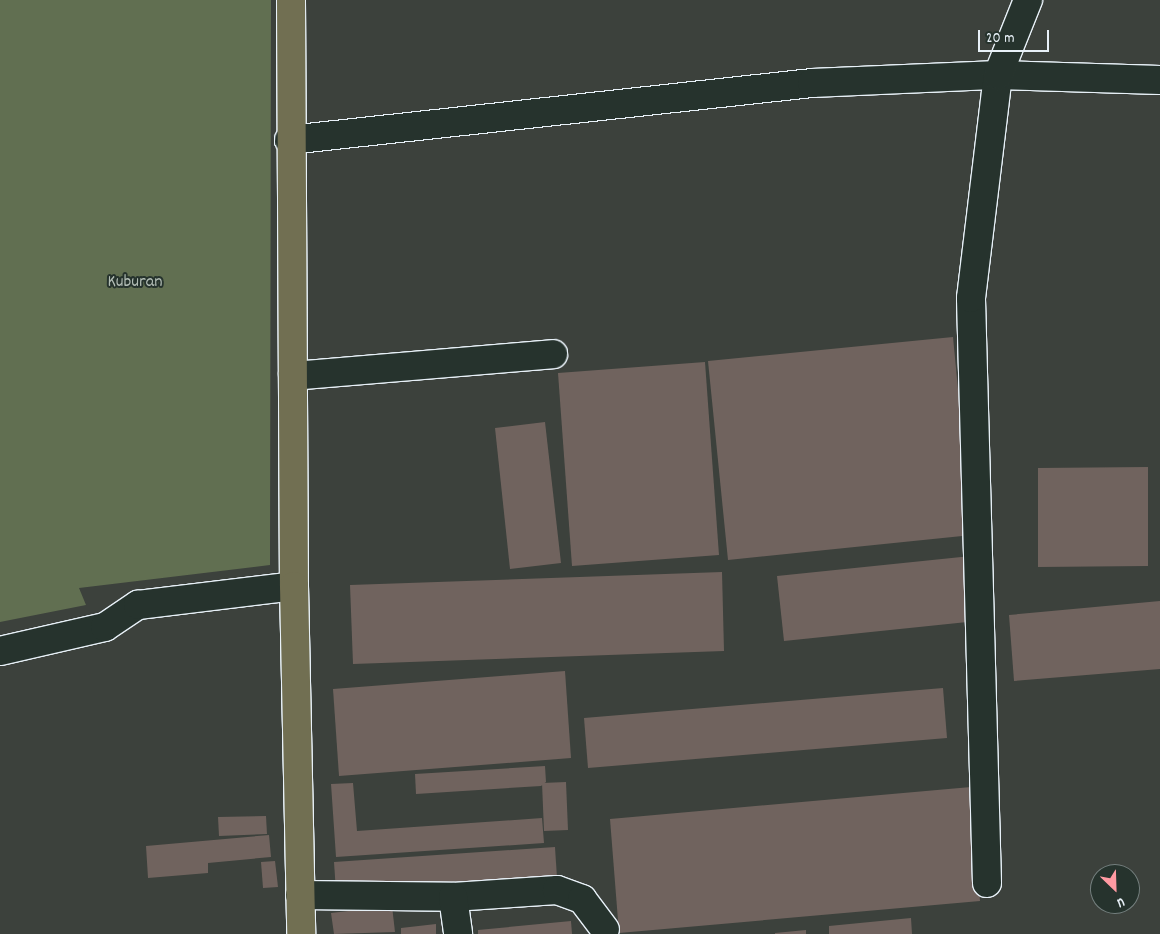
<!DOCTYPE html>
<html>
<head>
<meta charset="utf-8">
<style>
  body { margin:0 }
  #map { position:relative; width:1160px; height:934px; overflow:hidden; background:#3c413c; font-family:Dekko,sans-serif }
  div>[style] { position:absolute }
  .green>* { inset:0; background:#616f51 }
  .building>* { inset:0; background:#70635e }
  .roads { filter:drop-shadow(1px 0 #e8f1f8) drop-shadow(-1px 0 #e8f1f8) drop-shadow(0 1px #e8f1f8) drop-shadow(0 -1px #e8f1f8) }
  .minor>* { height:28px; margin:-14px; padding:0 14px; transform-origin:14px; border-radius:14px; background:#26332d }
  .major>* { height:28px; margin:-14px; padding:0 14px; transform-origin:14px; border-radius:14px; background:#716f52 }
  span { translate:-50% -50%; white-space:nowrap; text-align:center; line-height:1.15; -webkit-text-stroke:4px #26332d; paint-order:stroke }
  .park-label { font-size:18px; color:#b2bdb5 }
  .north { position:absolute; left:1090px; top:864px; width:50px; height:50px; box-sizing:border-box; background:#26332d; border:1px solid #747f7e; border-radius:50%; rotate:156deg; font-size:14px; font-weight:700; line-height:20px; text-align:center; color:#e8f1f8 }
  .north::after { content:''; display:block; margin:auto; width:18px; height:22px; background:#ff9aa2; clip-path:polygon(50% 0,100% 100%,50% 72%,0 100%) }
  .scale { position:absolute; left:978px; top:30px; width:71px; height:22px; box-sizing:border-box; border:2px solid #e8f1f8; border-top:0; padding-left:6px; font-size:15px; line-height:18px; white-space:nowrap; color:#e8f1f8; -webkit-text-stroke:4px #26332d; paint-order:stroke }
</style>
</head>
<body>
<div id="map">
  <div class="green">
    <div style="clip-path:polygon(0 0,271px 0,270px 565px,79px 588px,86px 605px,0 622px)"></div>
  </div>
  <div class="building">
    <div style="clip-path:polygon(953px 337px,972px 535px,728px 560px,708px 361px)"></div>
    <div style="clip-path:polygon(705px 362px,719px 555px,572px 566px,558px 373px)"></div>
    <div style="clip-path:polygon(545px 422px,561px 563px,510px 569px,495px 428px)"></div>
    <div style="clip-path:polygon(1148px 467px,1148px 566px,1038px 567px,1038px 468px)"></div>
    <div style="clip-path:polygon(971px 556px,977px 621px,784px 641px,777px 576px)"></div>
    <div style="clip-path:polygon(722px 572px,724px 651px,353px 664px,350px 585px)"></div>
    <div style="clip-path:polygon(1160px 601px,1160px 669px,1014px 681px,1009px 615px)"></div>
    <div style="clip-path:polygon(565px 671px,571px 758px,339px 776px,333px 689px)"></div>
    <div style="clip-path:polygon(943px 688px,947px 738px,588px 768px,584px 718px)"></div>
    <div style="clip-path:polygon(545px 766px,546px 782px,541px 786px,416px 794px,415px 774px)"></div>
    <div style="clip-path:polygon(566px 782px,568px 830px,544px 831px,542px 783px)"></div>
    <div style="clip-path:polygon(353px 783px,357px 831px,542px 818px,544px 843px,336px 857px,331px 784px)"></div>
    <div style="clip-path:polygon(971px 787px,980px 901px,619px 933px,610px 819px)"></div>
    <div style="clip-path:polygon(266px 816px,267px 834px,219px 836px,218px 817px)"></div>
    <div style="clip-path:polygon(269px 835px,271px 857px,208px 863px,208px 873px,148px 878px,146px 846px)"></div>
    <div style="clip-path:polygon(555px 847px,557px 878px,336px 892px,334px 862px)"></div>
    <div style="clip-path:polygon(275px 861px,278px 887px,263px 888px,261px 862px)"></div>
    <div style="clip-path:polygon(392px 906px,395px 932px,334px 934px,331px 913px)"></div>
    <div style="clip-path:polygon(911px 918px,912px 934px,829px 934px,829px 926px)"></div>
    <div style="clip-path:polygon(571px 921px,572px 934px,478px 934px,478px 930px)"></div>
    <div style="clip-path:polygon(436px 924px,436px 934px,401px 934px,401px 928px)"></div>
    <div style="clip-path:polygon(806px 930px,806px 934px,775px 934px,775px 933px)"></div>
  </div>
  <div class="roads">
    <div class="minor">
      <div style="left:289px;top:140px;width:526px;rotate:-6.22deg"></div>
      <div style="left:812px;top:83px;width:186px;rotate:-2.5deg"></div>
      <div style="left:998px;top:75px;width:162px;rotate:1.8deg"></div>
      <div style="left:293px;top:376px;width:261px;rotate:-4.8deg"></div>
      <div style="left:0;top:651px;width:108px;rotate:-12.9deg"></div>
      <div style="left:105px;top:627px;width:40px;rotate:-34deg"></div>
      <div style="left:138px;top:605px;width:157px;rotate:-6.9deg"></div>
      <div style="left:987px;top:883px;width:585px;rotate:-91.57deg"></div>
      <div style="left:971px;top:298px;width:225px;rotate:-83.1deg"></div>
      <div style="left:998px;top:75px;width:81px;rotate:-68.2deg"></div>
      <div style="left:300px;top:895px;width:153px;rotate:0.7deg"></div>
      <div style="left:453px;top:897px;width:104px;rotate:-3.9deg"></div>
      <div style="left:557px;top:890px;width:27px;rotate:20deg"></div>
      <div style="left:582px;top:899px;width:38px;rotate:53deg"></div>
      <div style="left:453px;top:897px;width:37px;rotate:82deg"></div>
    </div>
    <div class="major">
      <div style="left:291px;top:0;width:586px;rotate:89.71deg"></div>
      <div style="left:294px;top:586px;width:348px;rotate:88.8deg"></div>
    </div>
  </div>
  <div class="park-label">
    <span style="left:135px;top:283px">Kuburan</span>
  </div>
  <div class="north">U</div>
  <div class="scale">20 m</div>
</div>
</body>
</html>
